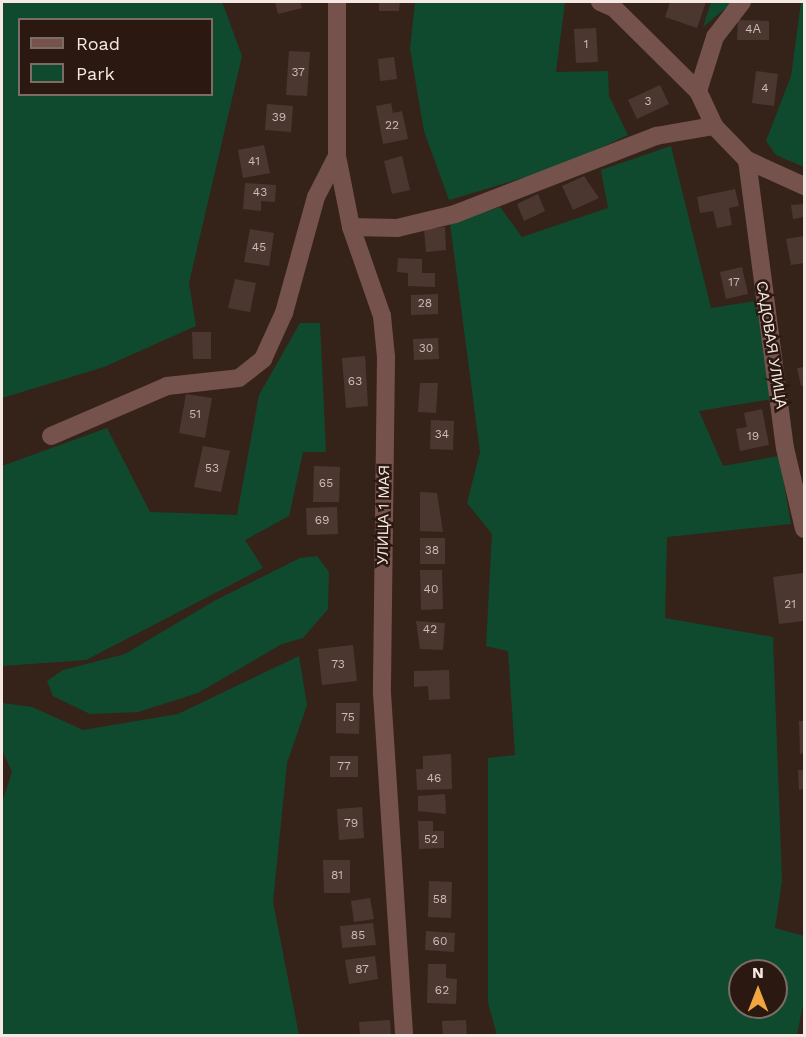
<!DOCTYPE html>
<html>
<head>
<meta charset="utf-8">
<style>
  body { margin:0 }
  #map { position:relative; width:806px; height:1037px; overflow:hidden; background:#35231a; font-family:"Work Sans",sans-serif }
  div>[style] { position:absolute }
  .green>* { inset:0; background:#0f4a2f }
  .building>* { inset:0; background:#4b3730 }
  .minor>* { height:18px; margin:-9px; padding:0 9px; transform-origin:9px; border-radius:9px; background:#76524c }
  span { translate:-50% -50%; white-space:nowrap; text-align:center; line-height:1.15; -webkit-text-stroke:5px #2b1911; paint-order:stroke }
  .number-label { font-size:12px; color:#cabcb6 }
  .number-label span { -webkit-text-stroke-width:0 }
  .street-label { font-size:15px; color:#f5e8e2 }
  .frame { position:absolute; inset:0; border:3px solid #f5e8e2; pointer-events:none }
  .legend { position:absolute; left:18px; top:18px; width:195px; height:78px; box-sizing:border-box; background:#2b1911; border:2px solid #7c6c65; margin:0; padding:8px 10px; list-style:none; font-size:18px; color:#f5e8e2 }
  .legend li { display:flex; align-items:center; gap:12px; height:30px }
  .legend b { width:30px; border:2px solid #7c6c65 }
  .north { position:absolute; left:728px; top:959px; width:60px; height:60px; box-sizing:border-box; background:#2b1911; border:2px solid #7c6c65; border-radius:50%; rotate:0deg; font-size:16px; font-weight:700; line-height:24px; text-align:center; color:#f5e8e2 }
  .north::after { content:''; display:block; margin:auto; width:21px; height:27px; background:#f0a63f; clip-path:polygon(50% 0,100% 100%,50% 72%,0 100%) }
</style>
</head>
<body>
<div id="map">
  <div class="green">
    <div style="clip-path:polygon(evenodd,2px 2px,222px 2px,242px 56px,189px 283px,196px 326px,104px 367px,2px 398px,2px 2px,20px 20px,212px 20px,212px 94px,20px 94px,20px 20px)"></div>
    <div style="clip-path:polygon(415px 2px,565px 2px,556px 72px,608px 71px,609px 96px,628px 135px,559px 167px,449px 200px,424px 131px,410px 49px)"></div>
    <div style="clip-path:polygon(711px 2px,733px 2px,703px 27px)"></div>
    <div style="clip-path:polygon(801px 2px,804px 2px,804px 167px,776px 155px,766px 141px,791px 76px)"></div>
    <div style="clip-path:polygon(evenodd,671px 146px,711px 308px,756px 301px,772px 399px,699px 411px,723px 466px,779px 456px,791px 524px,667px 537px,665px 618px,773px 637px,782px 881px,775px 928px,804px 936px,804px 1000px,797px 1035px,497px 1035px,488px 1003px,488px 758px,515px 755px,508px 651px,486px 646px,492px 534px,467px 503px,480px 452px,450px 223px,500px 207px,522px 237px,608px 208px,601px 170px,671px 146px,740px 971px,776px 971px,776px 1007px,740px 1007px,740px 971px)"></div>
    <div style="clip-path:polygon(300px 323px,320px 323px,326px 452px,303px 452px,289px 516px,245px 540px,263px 568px,86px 660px,2px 666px,2px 466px,107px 428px,150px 512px,237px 515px,259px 395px)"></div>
    <div style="clip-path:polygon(317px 556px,329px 572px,328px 609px,303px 638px,282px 644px,198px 693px,138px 712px,90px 714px,53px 696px,47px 681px,63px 670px,125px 654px,214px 601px,300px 558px)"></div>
    <div style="clip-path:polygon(299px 656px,307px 705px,287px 763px,273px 902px,299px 1035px,2px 1035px,2px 803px,12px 772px,2px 750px,2px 703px,32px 707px,83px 730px,178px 714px)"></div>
  </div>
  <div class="building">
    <div style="clip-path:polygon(275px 2px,300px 2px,302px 8px,278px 14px)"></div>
    <div style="clip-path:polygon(379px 2px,400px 2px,399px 11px,379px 11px)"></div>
    <div style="clip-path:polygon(670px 2px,706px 2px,697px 28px,665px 17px)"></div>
    <div style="clip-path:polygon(738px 20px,769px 21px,769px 40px,737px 40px)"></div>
    <div style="clip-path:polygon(596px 28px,598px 62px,576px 63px,574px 29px)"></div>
    <div style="clip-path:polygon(289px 51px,310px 52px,307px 96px,286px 95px)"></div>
    <div style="clip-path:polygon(394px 57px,397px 79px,380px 81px,378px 59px)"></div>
    <div style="clip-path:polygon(756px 71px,778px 74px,774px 106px,752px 103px)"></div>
    <div style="clip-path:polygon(660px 85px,669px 104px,637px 119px,628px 100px)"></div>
    <div style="clip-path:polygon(391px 103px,393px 113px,402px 111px,408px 139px,383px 144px,376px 106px)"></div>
    <div style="clip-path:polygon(267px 104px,293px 106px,291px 132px,265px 130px)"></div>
    <div style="clip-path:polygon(264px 145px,270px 173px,243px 178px,238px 150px)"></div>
    <div style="clip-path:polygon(402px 156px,410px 190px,392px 194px,384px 161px)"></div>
    <div style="clip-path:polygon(584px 176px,599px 198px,573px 210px,562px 186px)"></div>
    <div style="clip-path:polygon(245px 183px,276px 185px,275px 202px,261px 201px,261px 211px,243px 209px)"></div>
    <div style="clip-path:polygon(735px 189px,739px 206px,729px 208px,732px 225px,717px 228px,713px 211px,700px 213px,697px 197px)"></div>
    <div style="clip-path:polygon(538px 194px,545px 211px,524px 221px,517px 204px)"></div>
    <div style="clip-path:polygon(804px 204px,804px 217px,793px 219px,791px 205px)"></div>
    <div style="clip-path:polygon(445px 227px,446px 250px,426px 252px,424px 229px)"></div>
    <div style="clip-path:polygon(250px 229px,274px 233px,269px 266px,244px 262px)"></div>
    <div style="clip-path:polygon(804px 236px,804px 263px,791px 265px,786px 239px)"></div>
    <div style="clip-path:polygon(398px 258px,422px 259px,422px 273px,435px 273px,435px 287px,408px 286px,408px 273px,397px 272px)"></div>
    <div style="clip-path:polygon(742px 267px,748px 294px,726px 299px,720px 272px)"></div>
    <div style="clip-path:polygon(235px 279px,256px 283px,250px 312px,228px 308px)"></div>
    <div style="clip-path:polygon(438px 294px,438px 314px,411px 315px,411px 295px)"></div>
    <div style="clip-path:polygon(192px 332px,211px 332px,211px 359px,193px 359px)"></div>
    <div style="clip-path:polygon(438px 338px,439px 359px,414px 360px,413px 339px)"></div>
    <div style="clip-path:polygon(365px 356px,368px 406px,346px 408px,342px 358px)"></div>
    <div style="clip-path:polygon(804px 367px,804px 385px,801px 386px,797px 368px)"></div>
    <div style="clip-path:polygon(420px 383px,438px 383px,436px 413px,418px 412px)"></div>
    <div style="clip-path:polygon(186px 394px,212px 398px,205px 438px,179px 433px)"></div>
    <div style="clip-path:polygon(762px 409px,769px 445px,740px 451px,736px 429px,747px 427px,744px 413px)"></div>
    <div style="clip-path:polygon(431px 420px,454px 421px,453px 450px,430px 449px)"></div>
    <div style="clip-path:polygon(203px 446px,230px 451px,221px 492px,194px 487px)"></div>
    <div style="clip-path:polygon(314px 466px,340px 467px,339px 502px,313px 502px)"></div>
    <div style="clip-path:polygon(420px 492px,437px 493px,443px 532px,420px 531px)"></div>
    <div style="clip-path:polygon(337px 507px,338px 534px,307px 535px,306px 508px)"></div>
    <div style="clip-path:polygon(420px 538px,445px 538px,445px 564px,420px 564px)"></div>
    <div style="clip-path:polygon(420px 570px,442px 570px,443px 609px,421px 610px)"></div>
    <div style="clip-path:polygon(803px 573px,804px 621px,779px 624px,773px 577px)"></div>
    <div style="clip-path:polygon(416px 621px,445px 623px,443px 650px,420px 649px)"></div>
    <div style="clip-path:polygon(353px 645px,357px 681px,322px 685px,318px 649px)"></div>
    <div style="clip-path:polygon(449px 670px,450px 699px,429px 700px,428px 686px,414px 687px,414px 671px)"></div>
    <div style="clip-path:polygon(336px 703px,360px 703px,359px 734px,336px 733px)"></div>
    <div style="clip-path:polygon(799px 721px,804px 721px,804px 753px,800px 754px)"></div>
    <div style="clip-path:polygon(451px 754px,452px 789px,417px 790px,416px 769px,423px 769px,423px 756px)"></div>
    <div style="clip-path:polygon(330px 756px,358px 756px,358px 777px,330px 777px)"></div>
    <div style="clip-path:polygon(798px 770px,804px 770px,804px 789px,799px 790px)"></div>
    <div style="clip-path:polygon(445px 794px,446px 814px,418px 811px,418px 796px)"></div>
    <div style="clip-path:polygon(362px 807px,364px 838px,339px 840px,337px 809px)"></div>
    <div style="clip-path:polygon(418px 821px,433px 821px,433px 831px,444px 831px,444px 848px,419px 849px)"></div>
    <div style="clip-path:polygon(323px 860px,350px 860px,350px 893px,324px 893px)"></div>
    <div style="clip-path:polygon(429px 881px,452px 882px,451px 918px,428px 917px)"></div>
    <div style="clip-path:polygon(370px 898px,374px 919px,354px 922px,351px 901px)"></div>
    <div style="clip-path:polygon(373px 923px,376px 945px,342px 948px,340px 926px)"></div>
    <div style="clip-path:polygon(426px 931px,455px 933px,454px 952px,425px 950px)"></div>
    <div style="clip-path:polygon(375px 956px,378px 979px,349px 984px,345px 960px)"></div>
    <div style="clip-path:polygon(428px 964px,446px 964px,446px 978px,457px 979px,456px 1004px,427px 1003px)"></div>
    <div style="clip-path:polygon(390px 1020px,391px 1036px,360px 1036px,359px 1022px)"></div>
    <div style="clip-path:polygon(466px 1020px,467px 1036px,443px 1036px,442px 1021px)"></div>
  </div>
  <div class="minor">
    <div style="left:337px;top:2px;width:154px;rotate:90deg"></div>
    <div style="left:337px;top:156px;width:72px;rotate:78.8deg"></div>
    <div style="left:351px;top:227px;width:94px;rotate:70.8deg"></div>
    <div style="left:382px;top:316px;width:41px;rotate:84.4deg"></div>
    <div style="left:386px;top:357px;width:336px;rotate:90.7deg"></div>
    <div style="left:382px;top:693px;width:344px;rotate:86.3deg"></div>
    <div style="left:600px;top:2px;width:15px;rotate:23deg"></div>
    <div style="left:614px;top:8px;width:118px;rotate:44.7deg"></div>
    <div style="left:698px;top:91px;width:38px;rotate:65deg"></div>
    <div style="left:714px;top:126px;width:47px;rotate:45.9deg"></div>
    <div style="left:747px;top:160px;width:63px;rotate:24.5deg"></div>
    <div style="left:698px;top:91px;width:57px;rotate:-72.5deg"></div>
    <div style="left:715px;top:37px;width:44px;rotate:-52.4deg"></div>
    <div style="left:747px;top:160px;width:290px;rotate:82.5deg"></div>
    <div style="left:785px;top:448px;width:83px;rotate:76.8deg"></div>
    <div style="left:351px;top:227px;width:46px;rotate:1.2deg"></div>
    <div style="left:397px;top:228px;width:60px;rotate:-13.6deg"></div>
    <div style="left:455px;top:214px;width:216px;rotate:-21.2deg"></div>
    <div style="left:656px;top:136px;width:59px;rotate:-9.8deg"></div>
    <div style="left:51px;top:436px;width:126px;rotate:-23.3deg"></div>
    <div style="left:167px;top:386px;width:72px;rotate:-6.3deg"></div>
    <div style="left:239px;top:378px;width:31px;rotate:-38deg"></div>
    <div style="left:263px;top:359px;width:51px;rotate:-65.5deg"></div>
    <div style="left:284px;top:313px;width:120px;rotate:-74.6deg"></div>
    <div style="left:316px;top:197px;width:46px;rotate:-62.9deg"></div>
  </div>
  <div class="number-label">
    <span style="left:753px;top:30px">4А</span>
    <span style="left:586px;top:45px">1</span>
    <span style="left:298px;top:73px">37</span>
    <span style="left:765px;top:89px">4</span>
    <span style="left:648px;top:102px">3</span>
    <span style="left:279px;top:118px">39</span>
    <span style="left:392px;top:126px">22</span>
    <span style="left:254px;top:162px">41</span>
    <span style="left:260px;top:193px">43</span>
    <span style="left:259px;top:248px">45</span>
    <span style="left:734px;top:283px">17</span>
    <span style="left:425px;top:304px">28</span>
    <span style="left:426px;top:349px">30</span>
    <span style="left:355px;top:382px">63</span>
    <span style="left:195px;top:415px">51</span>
    <span style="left:442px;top:435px">34</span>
    <span style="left:753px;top:437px">19</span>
    <span style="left:212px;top:469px">53</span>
    <span style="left:326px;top:484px">65</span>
    <span style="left:322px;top:521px">69</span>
    <span style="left:432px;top:551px">38</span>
    <span style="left:431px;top:590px">40</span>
    <span style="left:790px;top:605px">21</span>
    <span style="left:430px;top:630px">42</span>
    <span style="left:338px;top:665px">73</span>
    <span style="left:348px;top:718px">75</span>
    <span style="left:344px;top:767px">77</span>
    <span style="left:434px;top:779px">46</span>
    <span style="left:351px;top:824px">79</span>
    <span style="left:431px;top:840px">52</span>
    <span style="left:337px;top:876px">81</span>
    <span style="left:440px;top:900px">58</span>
    <span style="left:358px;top:936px">85</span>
    <span style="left:440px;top:942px">60</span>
    <span style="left:362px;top:970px">87</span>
    <span style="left:442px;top:991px">62</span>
  </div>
  <div class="street-label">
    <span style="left:771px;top:345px;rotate:81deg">САДОВАЯ УЛИЦА</span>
    <span style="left:384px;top:515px;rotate:-89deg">УЛИЦА 1 МАЯ</span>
  </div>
  <div class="frame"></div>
  <ul class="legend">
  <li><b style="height:8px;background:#76524c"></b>Road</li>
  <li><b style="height:16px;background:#0f4a2f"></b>Park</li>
  </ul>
  <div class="north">N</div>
</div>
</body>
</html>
